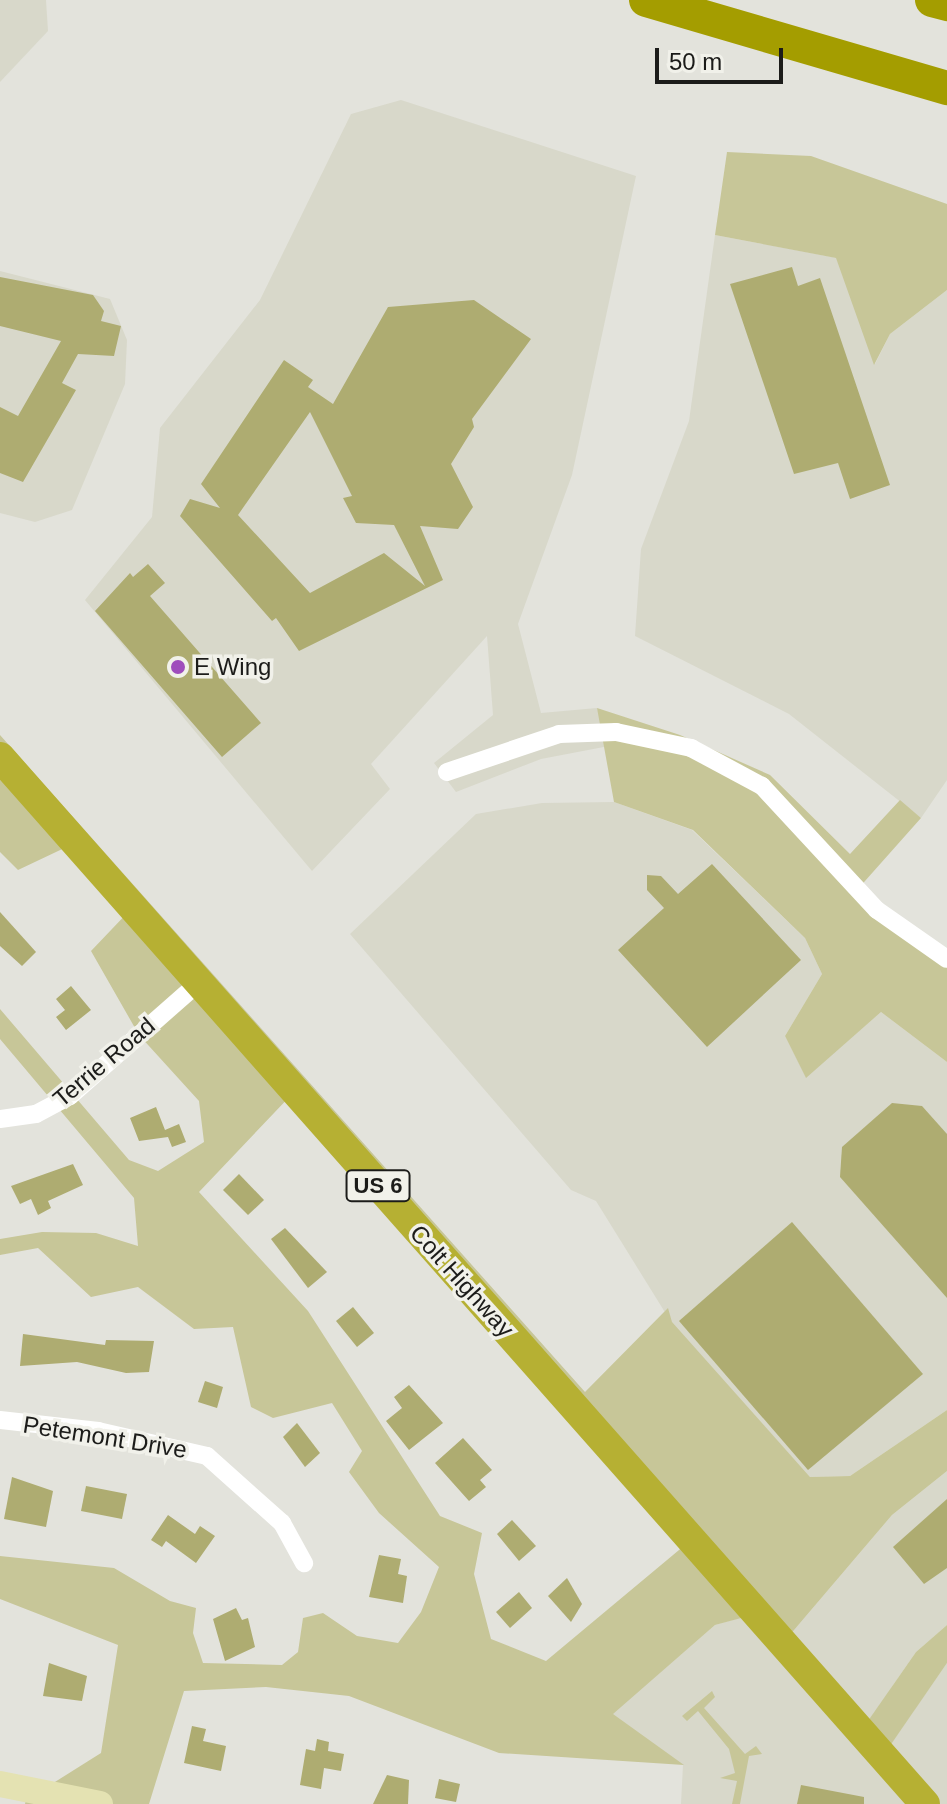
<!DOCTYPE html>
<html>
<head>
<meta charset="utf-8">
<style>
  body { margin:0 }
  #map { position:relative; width:947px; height:1804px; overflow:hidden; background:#e3e3dc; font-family:Arial,sans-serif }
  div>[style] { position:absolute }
  .built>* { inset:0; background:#d8d8ca }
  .green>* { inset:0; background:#c7c698 }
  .building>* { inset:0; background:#aeac71 }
  .minor>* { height:18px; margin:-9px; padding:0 9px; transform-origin:9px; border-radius:9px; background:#fff }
  .secondary>* { height:26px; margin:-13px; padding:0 13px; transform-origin:13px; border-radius:13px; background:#e4e2b2 }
  .trunk>* { height:30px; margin:-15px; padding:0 15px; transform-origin:15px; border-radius:15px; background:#b6b033 }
  .motorway>* { height:34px; margin:-17px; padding:0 17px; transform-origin:17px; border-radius:17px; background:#a49d00 }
  .dots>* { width:22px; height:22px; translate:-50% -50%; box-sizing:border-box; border:4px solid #f1f1ea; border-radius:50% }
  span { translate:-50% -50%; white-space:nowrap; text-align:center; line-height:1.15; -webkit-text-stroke:7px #f1f1ea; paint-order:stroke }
  .shield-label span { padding:2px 6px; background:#f1f1ea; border:2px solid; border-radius:6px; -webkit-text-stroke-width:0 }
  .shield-label { font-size:22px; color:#1c1c1a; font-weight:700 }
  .poi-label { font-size:24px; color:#1c1c1a }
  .left { translate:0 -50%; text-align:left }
  .street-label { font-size:24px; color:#1c1c1a }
  .scale { position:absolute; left:655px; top:48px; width:128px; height:36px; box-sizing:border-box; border:4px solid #1c1c1a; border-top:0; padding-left:10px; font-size:24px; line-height:28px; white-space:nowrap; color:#1c1c1a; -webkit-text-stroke:6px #f1f1ea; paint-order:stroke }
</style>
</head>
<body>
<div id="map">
  <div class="built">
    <div style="clip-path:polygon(0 0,46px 0,48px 31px,0 82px)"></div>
    <div style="clip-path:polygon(401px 100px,636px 176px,572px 475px,518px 624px,541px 713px,597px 708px,609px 746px,541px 759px,456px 792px,434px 763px,493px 715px,487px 636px,371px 764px,390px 789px,312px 871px,85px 600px,152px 517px,160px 428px,260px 300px,351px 114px)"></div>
    <div style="clip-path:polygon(715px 235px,837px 258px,875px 364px,890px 334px,947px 290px,947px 780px,921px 818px,789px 714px,635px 636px,641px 549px,689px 421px)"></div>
    <div style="clip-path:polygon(0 271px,110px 299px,127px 340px,125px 384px,72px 510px,35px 522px,0 513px)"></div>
    <div style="clip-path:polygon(614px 802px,692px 830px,805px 938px,822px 974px,785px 1036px,806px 1077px,881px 1012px,947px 1062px,947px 1410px,850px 1476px,810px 1477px,671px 1322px,596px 1201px,571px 1190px,350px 934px,476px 814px,542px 803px)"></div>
    <div style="clip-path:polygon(947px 1471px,947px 1625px,916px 1652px,891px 1688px,883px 1755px,947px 1663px,947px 1804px,681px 1804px,683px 1765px,612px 1714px,715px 1625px,756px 1613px,783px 1643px,892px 1515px)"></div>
  </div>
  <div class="green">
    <div style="clip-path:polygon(727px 152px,811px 156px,947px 204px,947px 290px,890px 334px,874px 365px,836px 258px,715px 235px)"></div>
    <div style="clip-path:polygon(597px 708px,680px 735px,770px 775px,850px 854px,900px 800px,921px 818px,857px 890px,947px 959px,947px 1062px,881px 1012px,806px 1078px,785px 1036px,822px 974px,805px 938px,693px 830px,614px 802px)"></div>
    <div style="clip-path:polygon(evenodd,0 735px,585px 1392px,668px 1308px,672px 1322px,810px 1477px,850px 1476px,947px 1410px,947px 1471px,892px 1515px,783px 1643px,756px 1614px,715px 1625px,613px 1714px,684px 1765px,499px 1753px,349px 1696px,266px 1687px,184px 1691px,149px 1804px,25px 1804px,28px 1790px,39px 1792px,101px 1753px,118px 1645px,0 1599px,0 1556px,114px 1568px,170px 1601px,196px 1608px,193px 1633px,203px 1663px,282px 1665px,298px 1652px,303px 1618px,323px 1613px,357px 1636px,398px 1643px,421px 1612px,439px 1567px,379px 1513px,349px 1472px,362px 1451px,332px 1403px,273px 1418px,251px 1407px,233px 1327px,194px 1329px,138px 1287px,91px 1297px,38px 1248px,0 1255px,0 1239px,42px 1232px,96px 1233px,138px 1246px,134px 1198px,0 1039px,0 1009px,129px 1160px,158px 1171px,204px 1142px,199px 1101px,139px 1035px,91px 951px,132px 908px,75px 843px,18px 870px,0 852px,0 735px,294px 1092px,691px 1540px,546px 1661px,491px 1639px,474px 1574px,482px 1533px,440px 1516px,308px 1311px,199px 1192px,294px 1092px)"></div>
    <div style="clip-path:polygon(947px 1625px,947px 1663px,883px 1756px,861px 1731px,916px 1652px)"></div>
    <div style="clip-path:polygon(712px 1691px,715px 1697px,704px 1708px,745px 1754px,756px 1746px,762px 1754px,749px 1756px,740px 1804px,732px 1804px,737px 1781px,720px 1778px,735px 1773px,729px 1749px,698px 1711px,687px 1721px,682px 1716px)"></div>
  </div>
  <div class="building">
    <div style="clip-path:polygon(792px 267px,798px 286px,820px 278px,890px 485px,850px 499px,838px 463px,794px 474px,730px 284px)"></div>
    <div style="clip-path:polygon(0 277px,93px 295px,104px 311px,101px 321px,121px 326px,114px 356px,78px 354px,62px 383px,76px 390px,23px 482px,0 473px,0 407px,18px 416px,61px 341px,0 326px)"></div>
    <div style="clip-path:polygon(evenodd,474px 300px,531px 339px,472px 419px,474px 427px,451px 464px,473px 507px,458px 529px,420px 526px,443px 580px,299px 651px,276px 618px,272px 621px,180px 516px,190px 499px,220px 508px,201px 484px,284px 360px,313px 380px,308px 387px,333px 404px,388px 307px,474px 300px,310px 412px,352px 496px,343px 498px,356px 523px,394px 525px,425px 586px,384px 553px,310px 593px,238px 515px,310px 412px)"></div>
    <div style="clip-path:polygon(148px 564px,165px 583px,150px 596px,261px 723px,222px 757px,95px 611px,130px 573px,133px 577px)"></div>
    <div style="clip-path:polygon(712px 864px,801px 960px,707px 1047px,618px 950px,664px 908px,647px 890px,647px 875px,661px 876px,678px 894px)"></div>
    <div style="clip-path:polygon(0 912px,36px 952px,22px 966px,0 946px)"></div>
    <div style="clip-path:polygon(71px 986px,91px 1010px,66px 1030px,56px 1017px,65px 1010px,56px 999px)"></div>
    <div style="clip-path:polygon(892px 1103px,922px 1106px,947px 1134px,947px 1298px,840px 1177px,842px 1147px)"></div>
    <div style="clip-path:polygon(156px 1107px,165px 1130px,179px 1124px,186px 1142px,172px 1147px,168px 1137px,139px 1141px,130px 1118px)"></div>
    <div style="clip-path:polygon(73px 1164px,83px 1185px,48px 1201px,51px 1208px,38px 1215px,31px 1199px,20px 1204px,11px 1186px)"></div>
    <div style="clip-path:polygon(239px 1174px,264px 1200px,248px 1215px,223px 1190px)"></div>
    <div style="clip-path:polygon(792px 1222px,923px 1374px,808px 1470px,679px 1321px)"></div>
    <div style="clip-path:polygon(285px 1228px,327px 1272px,308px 1288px,271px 1239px)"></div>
    <div style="clip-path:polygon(353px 1307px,374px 1333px,357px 1347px,336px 1321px)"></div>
    <div style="clip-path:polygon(23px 1334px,105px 1345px,106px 1340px,154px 1341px,149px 1372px,126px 1373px,77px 1362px,20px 1366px)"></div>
    <div style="clip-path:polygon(205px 1381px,223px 1387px,217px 1408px,198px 1402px)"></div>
    <div style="clip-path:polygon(409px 1385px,443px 1423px,409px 1450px,386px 1421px,402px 1408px,394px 1397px)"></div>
    <div style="clip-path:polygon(297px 1423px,320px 1453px,305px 1467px,283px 1437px)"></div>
    <div style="clip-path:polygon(463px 1438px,492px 1470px,480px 1480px,486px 1487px,469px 1501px,435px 1463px)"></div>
    <div style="clip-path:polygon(12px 1477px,53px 1491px,46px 1527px,4px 1519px)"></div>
    <div style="clip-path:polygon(86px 1486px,127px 1494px,122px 1519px,81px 1511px)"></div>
    <div style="clip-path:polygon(947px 1499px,947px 1568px,924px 1584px,893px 1547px)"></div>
    <div style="clip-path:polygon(168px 1515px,195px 1534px,200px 1526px,215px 1536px,196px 1563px,166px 1541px,162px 1547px,151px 1540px)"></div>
    <div style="clip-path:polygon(512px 1520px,536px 1546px,519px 1561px,497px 1534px)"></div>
    <div style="clip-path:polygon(379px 1555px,401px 1559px,398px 1574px,407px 1576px,403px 1603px,369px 1597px)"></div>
    <div style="clip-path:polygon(567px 1578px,582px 1604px,571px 1622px,548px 1596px)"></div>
    <div style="clip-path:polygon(519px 1592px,532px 1608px,510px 1628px,496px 1612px)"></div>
    <div style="clip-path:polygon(236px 1608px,242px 1620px,248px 1618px,255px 1647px,225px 1661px,213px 1619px)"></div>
    <div style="clip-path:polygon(49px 1663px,87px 1676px,82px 1701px,43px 1696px)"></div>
    <div style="clip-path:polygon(192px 1726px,206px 1729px,203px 1741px,226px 1746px,221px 1771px,184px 1763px)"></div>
    <div style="clip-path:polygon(317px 1739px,329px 1742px,328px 1751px,344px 1754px,341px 1771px,324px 1768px,321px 1789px,300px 1785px,306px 1749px,315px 1751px)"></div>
    <div style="clip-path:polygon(387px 1775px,409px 1780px,408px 1804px,373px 1804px)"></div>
    <div style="clip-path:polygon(439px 1779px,460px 1784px,456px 1802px,435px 1798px)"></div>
    <div style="clip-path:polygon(801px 1785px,864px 1797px,864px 1804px,797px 1804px)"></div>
  </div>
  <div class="minor">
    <div style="left:447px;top:772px;width:118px;rotate:-18.7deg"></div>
    <div style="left:559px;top:734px;width:57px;rotate:-2deg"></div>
    <div style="left:616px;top:732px;width:77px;rotate:12deg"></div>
    <div style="left:691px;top:748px;width:81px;rotate:28.2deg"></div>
    <div style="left:762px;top:786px;width:169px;rotate:47.2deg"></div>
    <div style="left:877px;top:910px;width:85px;rotate:35deg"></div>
    <div style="left:0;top:1119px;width:36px;rotate:-8deg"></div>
    <div style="left:36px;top:1114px;width:38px;rotate:-28deg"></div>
    <div style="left:70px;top:1096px;width:171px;rotate:-41.4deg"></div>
    <div style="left:0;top:1420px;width:99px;rotate:6.4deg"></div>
    <div style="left:98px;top:1431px;width:112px;rotate:12.9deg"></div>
    <div style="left:207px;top:1456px;width:101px;rotate:41.8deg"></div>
    <div style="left:282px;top:1523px;width:46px;rotate:61.2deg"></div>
  </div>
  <div class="secondary">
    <div style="left:0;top:1784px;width:102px;rotate:11.3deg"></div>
  </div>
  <div class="trunk">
    <div style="left:0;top:757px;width:1397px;rotate:48.54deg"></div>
  </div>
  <div class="motorway">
    <div style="left:646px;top:0;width:314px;rotate:16.3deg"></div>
    <div style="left:932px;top:0;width:16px;rotate:15deg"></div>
  </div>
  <div class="dots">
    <div style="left:178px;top:667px;background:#9f4dbc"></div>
  </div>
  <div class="shield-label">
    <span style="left:378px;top:1186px">US 6</span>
  </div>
  <div class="poi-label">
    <span class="left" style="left:194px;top:667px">E Wing</span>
  </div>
  <div class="street-label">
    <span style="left:104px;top:1062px;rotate:-40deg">Terrie Road</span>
    <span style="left:462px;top:1281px;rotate:48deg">Colt Highway</span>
    <span style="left:105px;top:1437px;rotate:9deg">Petemont Drive</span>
  </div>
  <div class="scale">50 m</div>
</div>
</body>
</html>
